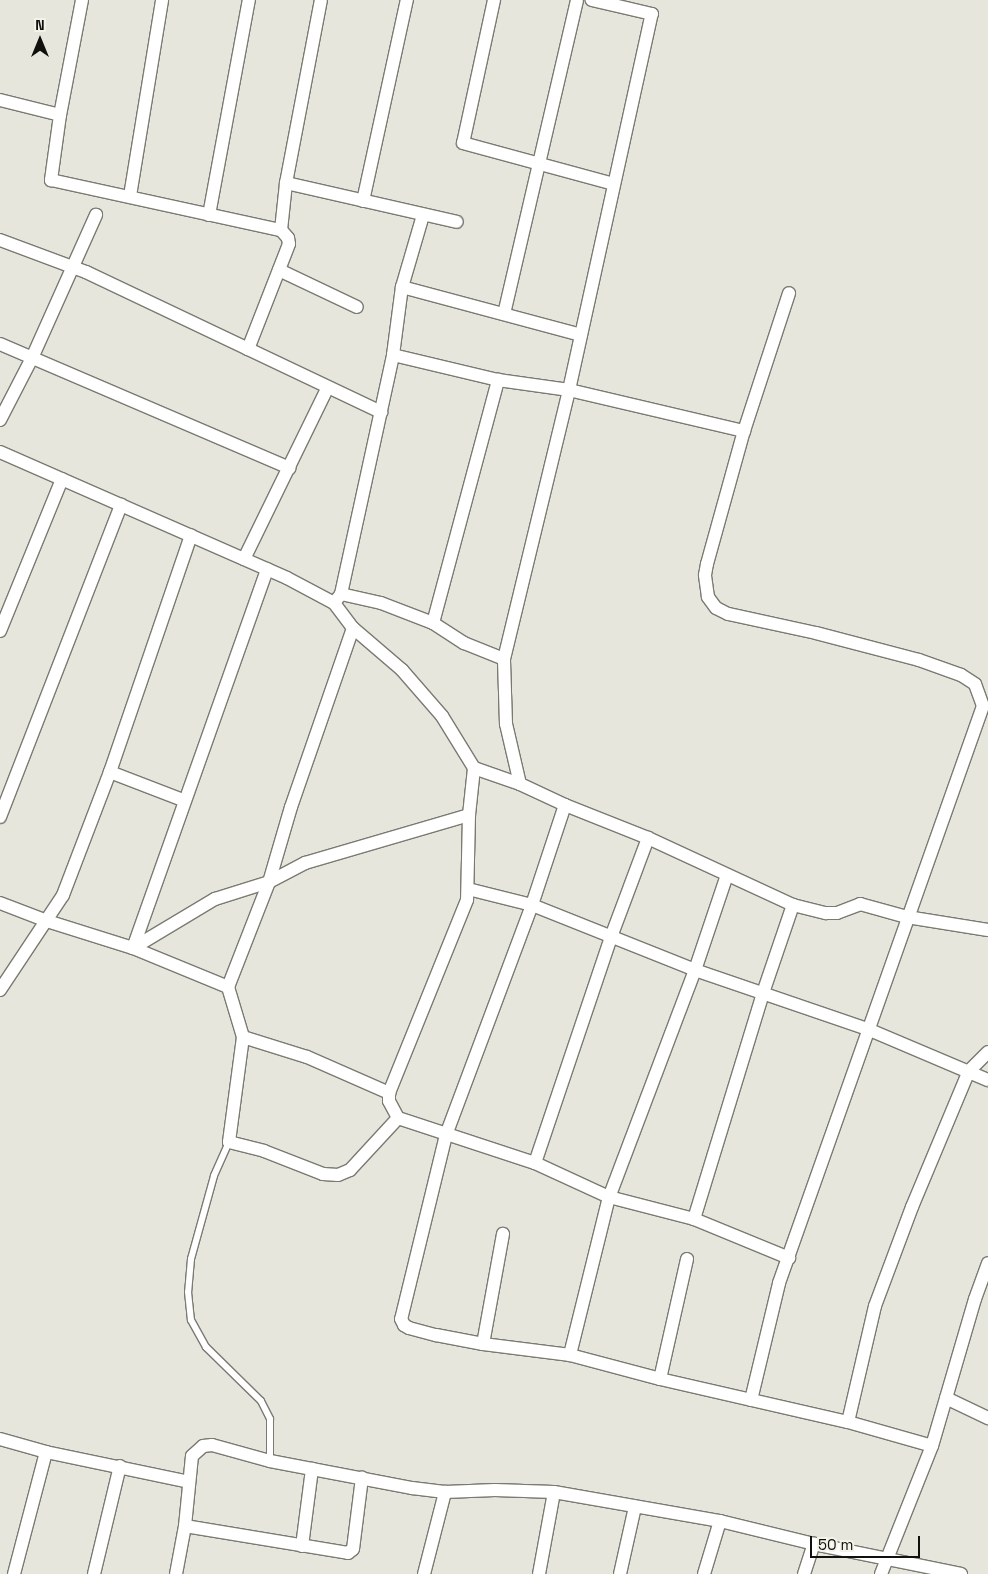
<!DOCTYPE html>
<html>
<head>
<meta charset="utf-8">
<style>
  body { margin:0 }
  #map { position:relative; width:988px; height:1574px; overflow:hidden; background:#e7e6dd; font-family:"Space Grotesk",sans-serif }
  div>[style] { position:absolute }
  .roads { filter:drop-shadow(1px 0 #7b7a72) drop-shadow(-1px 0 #7b7a72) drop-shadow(0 1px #7b7a72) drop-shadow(0 -1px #7b7a72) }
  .lane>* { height:6px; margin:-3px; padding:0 3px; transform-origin:3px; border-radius:3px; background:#fff }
  .street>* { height:12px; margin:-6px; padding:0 6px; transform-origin:6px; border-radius:6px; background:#fff }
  span { translate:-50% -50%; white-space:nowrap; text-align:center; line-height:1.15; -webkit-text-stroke:4px #f4f3ea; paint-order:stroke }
  .north { position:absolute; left:15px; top:15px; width:50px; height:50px; -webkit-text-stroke:4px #f4f3ea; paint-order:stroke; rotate:0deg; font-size:14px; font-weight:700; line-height:20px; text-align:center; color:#10100d }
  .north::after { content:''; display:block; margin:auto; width:18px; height:22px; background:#10100d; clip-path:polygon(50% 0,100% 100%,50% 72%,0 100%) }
  .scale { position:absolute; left:810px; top:1536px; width:110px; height:22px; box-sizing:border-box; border:2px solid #10100d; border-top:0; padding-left:6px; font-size:15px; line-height:18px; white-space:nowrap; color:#10100d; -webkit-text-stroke:4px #f4f3ea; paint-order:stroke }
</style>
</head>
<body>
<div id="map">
  <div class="roads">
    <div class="lane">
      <div style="left:229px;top:1142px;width:37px;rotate:114deg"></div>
      <div style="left:214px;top:1176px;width:86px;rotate:105.5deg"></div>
      <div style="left:191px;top:1259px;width:33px;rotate:95deg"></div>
      <div style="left:188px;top:1292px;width:28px;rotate:84deg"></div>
      <div style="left:191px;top:1320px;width:31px;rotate:61deg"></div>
      <div style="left:206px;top:1347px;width:77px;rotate:44.5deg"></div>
      <div style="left:261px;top:1401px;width:20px;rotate:63deg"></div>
      <div style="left:270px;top:1419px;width:42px;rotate:90deg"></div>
    </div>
    <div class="street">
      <div style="left:82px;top:0;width:117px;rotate:100.8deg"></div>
      <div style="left:60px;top:115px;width:66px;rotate:97.9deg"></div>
      <div style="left:51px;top:180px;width:235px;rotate:12.3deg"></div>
      <div style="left:281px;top:230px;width:11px;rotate:49deg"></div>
      <div style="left:288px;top:238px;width:6px;rotate:81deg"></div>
      <div style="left:289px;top:244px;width:113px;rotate:111.3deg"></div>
      <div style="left:494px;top:0;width:146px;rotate:102.2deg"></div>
      <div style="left:463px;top:143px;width:156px;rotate:15.2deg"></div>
      <div style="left:0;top:100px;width:62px;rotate:14deg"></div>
      <div style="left:286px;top:183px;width:175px;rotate:12.8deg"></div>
      <div style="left:130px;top:196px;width:199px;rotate:-80.7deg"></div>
      <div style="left:363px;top:201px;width:206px;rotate:-77.7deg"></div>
      <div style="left:209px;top:215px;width:219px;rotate:-79.5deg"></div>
      <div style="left:281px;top:230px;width:47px;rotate:-83.9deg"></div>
      <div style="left:286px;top:183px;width:186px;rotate:-79.2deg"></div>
      <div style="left:0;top:240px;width:92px;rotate:20.4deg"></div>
      <div style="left:86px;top:272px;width:327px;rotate:25.4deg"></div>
      <div style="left:279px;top:270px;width:86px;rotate:25.4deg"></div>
      <div style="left:402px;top:287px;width:185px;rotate:15deg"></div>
      <div style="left:504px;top:314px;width:322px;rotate:-76.9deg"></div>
      <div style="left:0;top:344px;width:315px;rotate:23.2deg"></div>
      <div style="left:393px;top:355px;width:108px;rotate:13.4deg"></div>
      <div style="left:498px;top:380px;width:72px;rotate:8deg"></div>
      <div style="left:569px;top:390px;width:180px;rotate:13.2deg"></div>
      <div style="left:0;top:420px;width:70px;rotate:-62.7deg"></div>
      <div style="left:32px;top:358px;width:157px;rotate:-65.9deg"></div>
      <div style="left:0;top:452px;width:313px;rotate:23.7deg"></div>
      <div style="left:287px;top:578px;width:53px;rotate:28deg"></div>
      <div style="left:334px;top:603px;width:31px;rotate:53deg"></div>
      <div style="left:353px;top:628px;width:65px;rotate:40.6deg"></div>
      <div style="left:402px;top:670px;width:61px;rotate:49deg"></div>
      <div style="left:442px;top:716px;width:61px;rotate:58.4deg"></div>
      <div style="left:474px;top:768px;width:49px;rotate:19.2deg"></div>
      <div style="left:520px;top:784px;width:50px;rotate:25deg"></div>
      <div style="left:565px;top:805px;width:89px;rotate:21.7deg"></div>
      <div style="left:648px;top:838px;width:160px;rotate:24.8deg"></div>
      <div style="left:793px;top:905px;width:34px;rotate:14deg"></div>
      <div style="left:826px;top:913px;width:11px"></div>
      <div style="left:837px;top:913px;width:25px;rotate:-21deg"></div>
      <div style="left:860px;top:904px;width:49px;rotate:15.5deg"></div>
      <div style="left:907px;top:917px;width:82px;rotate:9.1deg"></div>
      <div style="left:244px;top:559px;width:191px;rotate:-64deg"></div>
      <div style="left:341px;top:594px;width:41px;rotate:12.7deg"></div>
      <div style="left:381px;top:603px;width:56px;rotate:21deg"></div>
      <div style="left:433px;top:623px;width:37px;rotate:33deg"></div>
      <div style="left:464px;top:643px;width:43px;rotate:21.8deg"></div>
      <div style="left:334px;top:603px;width:11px;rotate:-52deg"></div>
      <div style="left:341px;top:594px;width:245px;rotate:-77.7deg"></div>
      <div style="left:393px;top:355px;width:69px;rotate:-82.5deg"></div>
      <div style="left:402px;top:287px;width:75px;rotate:-73.7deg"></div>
      <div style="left:433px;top:623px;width:252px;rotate:-75deg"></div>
      <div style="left:353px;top:628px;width:189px;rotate:109.1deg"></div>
      <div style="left:291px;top:807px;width:78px;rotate:106.3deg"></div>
      <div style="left:269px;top:882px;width:113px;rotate:111.3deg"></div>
      <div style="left:228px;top:987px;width:52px;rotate:73.3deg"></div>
      <div style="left:243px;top:1037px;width:106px;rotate:97.6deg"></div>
      <div style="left:229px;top:1142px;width:36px;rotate:14deg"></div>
      <div style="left:264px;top:1151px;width:63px;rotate:21.3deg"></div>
      <div style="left:323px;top:1174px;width:15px;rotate:4deg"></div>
      <div style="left:338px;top:1175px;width:13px;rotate:-23deg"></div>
      <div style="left:350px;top:1170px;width:71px;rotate:-47.3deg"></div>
      <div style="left:0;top:631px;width:164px;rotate:-67.8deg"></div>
      <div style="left:110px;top:772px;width:80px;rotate:21.1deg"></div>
      <div style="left:520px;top:784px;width:62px;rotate:-103.1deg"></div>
      <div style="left:506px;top:724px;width:65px;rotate:-91.8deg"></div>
      <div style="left:504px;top:659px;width:277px;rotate:-76.4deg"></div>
      <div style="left:569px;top:390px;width:385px;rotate:-77.6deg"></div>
      <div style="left:652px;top:14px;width:62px;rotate:-166.9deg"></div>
      <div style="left:565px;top:805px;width:105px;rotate:108.3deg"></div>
      <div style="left:532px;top:905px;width:246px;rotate:110.5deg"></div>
      <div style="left:446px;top:1135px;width:189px;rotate:103.7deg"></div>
      <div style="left:401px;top:1319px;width:7px;rotate:63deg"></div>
      <div style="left:404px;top:1325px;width:6px;rotate:31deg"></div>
      <div style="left:409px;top:1328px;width:28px;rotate:15deg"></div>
      <div style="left:436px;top:1335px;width:48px;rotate:10.8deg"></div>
      <div style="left:483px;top:1344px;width:88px;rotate:7.2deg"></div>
      <div style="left:469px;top:815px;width:85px;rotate:91.3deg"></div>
      <div style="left:467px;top:900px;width:208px;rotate:112deg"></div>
      <div style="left:389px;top:1093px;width:8px;rotate:90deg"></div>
      <div style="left:389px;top:1101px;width:19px;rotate:62deg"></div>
      <div style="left:398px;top:1118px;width:144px;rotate:18.2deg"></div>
      <div style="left:535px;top:1163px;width:81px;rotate:24.7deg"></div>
      <div style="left:609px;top:1197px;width:88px;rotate:14.5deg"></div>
      <div style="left:694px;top:1219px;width:103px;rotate:22.3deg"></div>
      <div style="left:0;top:817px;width:335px;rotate:-68.8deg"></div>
      <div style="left:727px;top:875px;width:100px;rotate:108.6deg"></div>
      <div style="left:695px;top:970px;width:243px;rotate:110.7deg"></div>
      <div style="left:609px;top:1197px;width:163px;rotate:103.9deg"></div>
      <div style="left:570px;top:1355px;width:93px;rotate:14.9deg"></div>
      <div style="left:660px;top:1379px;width:193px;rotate:12.9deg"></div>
      <div style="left:848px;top:1422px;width:87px;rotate:15.9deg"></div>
      <div style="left:468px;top:889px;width:66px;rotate:14deg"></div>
      <div style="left:532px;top:905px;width:175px;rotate:21.7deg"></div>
      <div style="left:695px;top:970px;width:185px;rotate:18.9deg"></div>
      <div style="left:870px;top:1030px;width:128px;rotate:23deg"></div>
      <div style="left:0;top:903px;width:50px;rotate:21deg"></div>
      <div style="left:47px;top:921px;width:90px;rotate:17.4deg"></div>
      <div style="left:133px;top:948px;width:103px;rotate:22.3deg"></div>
      <div style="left:133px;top:948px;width:96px;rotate:-30.9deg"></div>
      <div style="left:215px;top:899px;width:57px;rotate:-17.5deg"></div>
      <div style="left:269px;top:882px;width:41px;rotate:-27.8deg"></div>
      <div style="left:305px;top:863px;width:171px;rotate:-16.3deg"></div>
      <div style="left:469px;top:815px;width:47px;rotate:-83.9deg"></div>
      <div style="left:133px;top:948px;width:402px;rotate:-70.5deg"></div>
      <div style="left:0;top:990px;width:114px;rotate:-56.4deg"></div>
      <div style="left:63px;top:895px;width:132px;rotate:-69.1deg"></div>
      <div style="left:110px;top:772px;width:250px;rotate:-71.1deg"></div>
      <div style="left:243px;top:1037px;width:67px;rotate:17.4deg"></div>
      <div style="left:307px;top:1057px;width:90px;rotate:23.7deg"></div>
      <div style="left:535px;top:1163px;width:238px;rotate:-71.4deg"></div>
      <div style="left:611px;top:937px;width:106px;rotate:-69.5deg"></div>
      <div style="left:694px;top:1219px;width:236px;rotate:-73deg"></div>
      <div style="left:763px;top:993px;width:93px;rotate:-71.2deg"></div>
      <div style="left:483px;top:1344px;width:112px;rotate:-79.7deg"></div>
      <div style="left:660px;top:1379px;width:123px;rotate:-77.3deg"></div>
      <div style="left:946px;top:1398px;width:47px;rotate:25.5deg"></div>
      <div style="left:751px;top:1400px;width:120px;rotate:-76.5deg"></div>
      <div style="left:779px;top:1283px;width:612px;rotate:-70.53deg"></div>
      <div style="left:983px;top:706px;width:23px;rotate:-110deg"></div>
      <div style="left:975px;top:684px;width:17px;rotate:-147deg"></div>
      <div style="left:961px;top:675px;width:45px;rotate:-160.3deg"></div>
      <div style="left:919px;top:660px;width:106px;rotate:-165.3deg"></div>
      <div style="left:816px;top:633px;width:90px;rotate:-167.8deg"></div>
      <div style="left:728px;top:614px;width:13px;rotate:-153deg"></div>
      <div style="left:716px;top:608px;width:14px;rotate:-126deg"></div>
      <div style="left:708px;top:597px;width:22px;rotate:-98deg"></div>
      <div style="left:705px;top:575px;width:11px;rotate:-80deg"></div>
      <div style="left:707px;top:564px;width:138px;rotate:-74.5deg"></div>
      <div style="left:744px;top:431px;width:145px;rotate:-71.9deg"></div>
      <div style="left:848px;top:1422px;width:119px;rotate:-76.9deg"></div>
      <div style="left:875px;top:1306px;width:106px;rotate:-69.5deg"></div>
      <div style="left:912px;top:1207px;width:147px;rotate:-67.3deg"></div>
      <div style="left:969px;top:1071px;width:27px;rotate:-45deg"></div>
      <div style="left:0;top:1439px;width:48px;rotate:15.8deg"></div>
      <div style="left:46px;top:1452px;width:146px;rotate:11.8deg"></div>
      <div style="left:185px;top:1526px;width:165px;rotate:9.4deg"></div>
      <div style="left:348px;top:1553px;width:6px;rotate:-39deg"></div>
      <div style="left:353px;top:1549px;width:72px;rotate:-82.8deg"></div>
      <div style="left:302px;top:1546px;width:78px;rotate:-82.6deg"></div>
      <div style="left:14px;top:1574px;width:126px;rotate:-75.3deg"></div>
      <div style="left:94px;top:1574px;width:111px;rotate:-76.5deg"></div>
      <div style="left:176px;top:1574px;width:49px;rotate:-79.4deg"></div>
      <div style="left:185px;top:1526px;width:70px;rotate:-84.3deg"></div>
      <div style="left:192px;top:1456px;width:15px;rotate:-42deg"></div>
      <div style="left:203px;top:1446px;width:9px;rotate:-6deg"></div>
      <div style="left:212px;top:1445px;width:60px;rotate:15.4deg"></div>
      <div style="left:270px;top:1461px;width:145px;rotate:10.8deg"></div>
      <div style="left:412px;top:1488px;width:33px;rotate:7deg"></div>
      <div style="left:445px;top:1492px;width:50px;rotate:-2.3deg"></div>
      <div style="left:495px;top:1490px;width:59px;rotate:1.9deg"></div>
      <div style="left:554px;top:1492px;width:169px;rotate:9.9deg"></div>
      <div style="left:720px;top:1521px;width:97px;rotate:13.7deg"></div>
      <div style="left:814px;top:1544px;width:150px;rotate:11.5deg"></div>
      <div style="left:424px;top:1574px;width:85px;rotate:-75.6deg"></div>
      <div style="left:539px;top:1574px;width:83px;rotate:-79.6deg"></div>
      <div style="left:620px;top:1574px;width:69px;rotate:-77.4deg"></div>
      <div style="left:704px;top:1574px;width:55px;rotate:-73.2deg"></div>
      <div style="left:804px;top:1574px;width:32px;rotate:-72deg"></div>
      <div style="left:881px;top:1574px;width:138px;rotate:-68.3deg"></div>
      <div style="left:932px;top:1446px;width:153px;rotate:-73.7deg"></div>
      <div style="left:975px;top:1299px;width:38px;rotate:-70deg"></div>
    </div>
  </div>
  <div class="north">N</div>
  <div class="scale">50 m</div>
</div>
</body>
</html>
